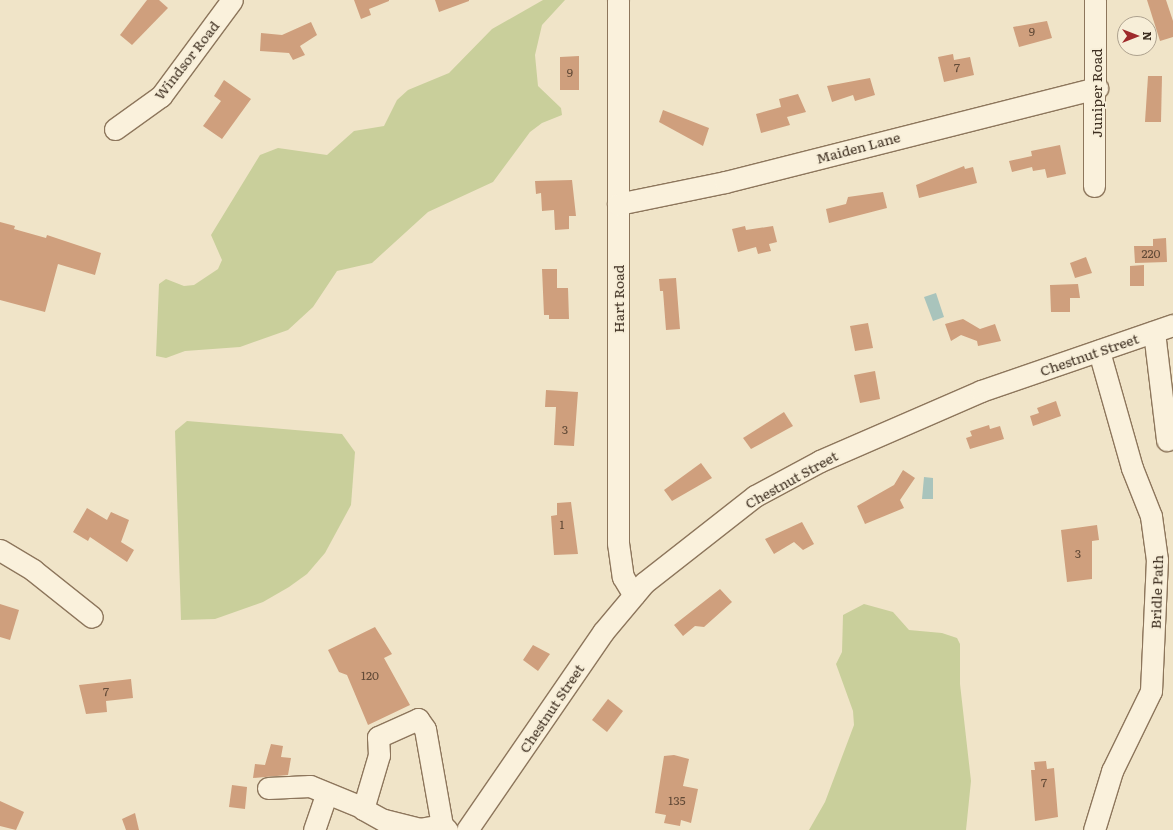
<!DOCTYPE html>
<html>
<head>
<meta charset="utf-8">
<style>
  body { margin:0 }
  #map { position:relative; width:1173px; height:830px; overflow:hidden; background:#f0e4c8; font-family:Literata,serif }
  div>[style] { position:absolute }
  .green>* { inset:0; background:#c9cf9b }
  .water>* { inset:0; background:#a9c4bc }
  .building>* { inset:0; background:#cf9f7d }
  .roads { filter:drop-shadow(1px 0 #8d765c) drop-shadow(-1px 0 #8d765c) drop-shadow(0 1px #8d765c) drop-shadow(0 -1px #8d765c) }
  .minor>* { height:21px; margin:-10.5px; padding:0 10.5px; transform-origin:10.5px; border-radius:10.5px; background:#faf1dc }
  span { translate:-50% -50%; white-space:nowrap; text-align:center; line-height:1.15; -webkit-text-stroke:3.5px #f7eed8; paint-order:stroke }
  .number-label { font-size:12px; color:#624a37 }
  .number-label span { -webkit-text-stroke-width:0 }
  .street-label { font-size:14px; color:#3d2e20 }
  .north { position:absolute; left:1117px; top:16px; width:40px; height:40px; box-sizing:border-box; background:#f7eed8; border:1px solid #ada18e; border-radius:50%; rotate:90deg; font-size:11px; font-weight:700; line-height:16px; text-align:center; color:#3d2e20 }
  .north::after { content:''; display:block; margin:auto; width:14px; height:18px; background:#9e2a2b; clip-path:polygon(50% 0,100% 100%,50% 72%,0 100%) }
</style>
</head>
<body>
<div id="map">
  <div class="green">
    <div style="clip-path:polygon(543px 0,565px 0,542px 25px,535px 55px,538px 86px,561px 108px,562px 115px,542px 123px,530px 132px,493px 182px,428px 212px,372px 263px,337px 271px,313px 307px,288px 330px,240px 347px,185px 351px,166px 358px,156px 356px,159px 284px,166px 279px,184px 286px,194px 285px,218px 269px,222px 260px,211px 235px,260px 155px,278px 148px,327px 155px,354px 131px,384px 126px,397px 100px,408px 90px,449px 73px,492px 29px)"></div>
    <div style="clip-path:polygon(187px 421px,342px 434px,355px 452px,351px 505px,325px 553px,307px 574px,289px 587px,263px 602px,215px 619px,181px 620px,175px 431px)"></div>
    <div style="clip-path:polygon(864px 604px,893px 612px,909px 630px,942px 633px,957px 638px,960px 644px,960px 684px,971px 781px,966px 830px,809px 830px,825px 802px,854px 725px,853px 711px,836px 664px,842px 652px,843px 615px)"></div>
  </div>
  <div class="water">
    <div style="clip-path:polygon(936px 293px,944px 317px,933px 321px,924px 297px)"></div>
    <div style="clip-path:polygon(924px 477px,933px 478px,933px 499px,922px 499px)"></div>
  </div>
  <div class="building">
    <div style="clip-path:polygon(147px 0,159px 0,168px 8px,132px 45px,120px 35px)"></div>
    <div style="clip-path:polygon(354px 0,389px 0,389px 1px,369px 9px,371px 15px,361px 19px)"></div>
    <div style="clip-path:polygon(435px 0,469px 0,469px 1px,439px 12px)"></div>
    <div style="clip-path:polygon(1147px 0,1166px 0,1173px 21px,1173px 37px,1160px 41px)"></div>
    <div style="clip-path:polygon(1047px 21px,1052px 38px,1019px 47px,1013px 27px)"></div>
    <div style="clip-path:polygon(311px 22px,317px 35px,300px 46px,305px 55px,293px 60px,289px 53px,260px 51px,261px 33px,282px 35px)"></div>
    <div style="clip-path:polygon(953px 54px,954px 60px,970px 57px,974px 75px,944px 82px,938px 57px)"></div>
    <div style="clip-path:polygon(579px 56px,579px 90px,560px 90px,560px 57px)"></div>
    <div style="clip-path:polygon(1148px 76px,1162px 76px,1161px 122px,1145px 122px)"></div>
    <div style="clip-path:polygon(870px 78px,875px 95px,855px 101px,853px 95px,832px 102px,827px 86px)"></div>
    <div style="clip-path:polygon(224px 80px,251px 99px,222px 139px,203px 126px,221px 101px,214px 96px)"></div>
    <div style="clip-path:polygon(798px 94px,806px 112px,787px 117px,790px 125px,761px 133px,756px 114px,781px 107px,779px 99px)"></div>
    <div style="clip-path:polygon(663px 110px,709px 128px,703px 146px,659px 122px)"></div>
    <div style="clip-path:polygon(1060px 145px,1066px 174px,1047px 178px,1045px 169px,1033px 171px,1032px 167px,1012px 172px,1009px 161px,1032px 156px,1031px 151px)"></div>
    <div style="clip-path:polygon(964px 166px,965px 169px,973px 167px,977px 183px,919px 198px,916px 185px)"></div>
    <div style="clip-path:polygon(572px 180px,576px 216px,569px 216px,569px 229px,555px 230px,554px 210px,542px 211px,541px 193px,536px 194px,535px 181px)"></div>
    <div style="clip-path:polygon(883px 192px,887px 208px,829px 223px,826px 209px,846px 204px,848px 197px)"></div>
    <div style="clip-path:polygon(0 222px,15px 226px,14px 229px,46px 238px,47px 235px,101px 253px,95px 275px,58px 264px,45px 312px,0 300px)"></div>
    <div style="clip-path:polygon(745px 226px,746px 230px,773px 226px,777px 242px,769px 244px,771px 251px,758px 254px,756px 247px,738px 252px,732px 229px)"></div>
    <div style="clip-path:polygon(1166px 238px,1167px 262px,1135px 263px,1134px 246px,1153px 246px,1153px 239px)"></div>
    <div style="clip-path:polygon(1086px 257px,1092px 273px,1075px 278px,1070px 263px)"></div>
    <div style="clip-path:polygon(1144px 265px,1144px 286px,1130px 286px,1130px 266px)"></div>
    <div style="clip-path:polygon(542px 269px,557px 269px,557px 288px,568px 288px,569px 319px,549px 319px,549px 315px,544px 315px)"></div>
    <div style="clip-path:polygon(676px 278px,680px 329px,666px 330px,663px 291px,660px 291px,659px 279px)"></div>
    <div style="clip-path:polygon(1078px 284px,1080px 298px,1070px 298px,1070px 312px,1051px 312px,1050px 285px)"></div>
    <div style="clip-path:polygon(963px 319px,980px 329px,995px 324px,1001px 341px,978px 346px,977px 341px,961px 335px,951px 341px,945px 324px)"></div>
    <div style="clip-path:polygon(868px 323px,873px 348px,855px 351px,850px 326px)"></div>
    <div style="clip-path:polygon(875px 371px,880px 399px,860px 403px,854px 375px)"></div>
    <div style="clip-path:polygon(546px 390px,578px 392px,574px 446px,554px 445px,556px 407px,545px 407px)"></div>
    <div style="clip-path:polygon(1056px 401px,1061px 416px,1033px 426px,1030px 416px,1039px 413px,1037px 408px)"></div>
    <div style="clip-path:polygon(784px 412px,793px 426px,751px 449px,743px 438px)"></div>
    <div style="clip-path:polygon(989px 425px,990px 429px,1000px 426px,1004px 439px,970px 449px,966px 438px,972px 436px,970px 431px)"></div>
    <div style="clip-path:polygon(701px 463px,712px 478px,672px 501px,664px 490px)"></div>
    <div style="clip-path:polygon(903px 470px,915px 478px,900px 500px,904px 508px,865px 524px,857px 506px,894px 485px)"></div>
    <div style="clip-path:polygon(571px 502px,578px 554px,554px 555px,551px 516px,557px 515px,557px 503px)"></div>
    <div style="clip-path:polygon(87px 508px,107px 520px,111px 512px,129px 520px,121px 542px,134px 550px,127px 562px,90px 537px,88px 541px,73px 532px)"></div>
    <div style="clip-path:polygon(802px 522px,814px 544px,803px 550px,794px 542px,774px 554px,765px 539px)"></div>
    <div style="clip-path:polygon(1097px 525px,1099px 540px,1092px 541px,1092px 579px,1067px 582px,1061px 530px)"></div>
    <div style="clip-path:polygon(720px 589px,732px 602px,704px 627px,695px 626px,683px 636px,674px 625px)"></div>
    <div style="clip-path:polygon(0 604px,19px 610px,10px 640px,0 637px)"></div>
    <div style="clip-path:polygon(375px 627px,392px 654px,384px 658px,410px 705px,368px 725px,347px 675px,339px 672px,328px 650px)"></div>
    <div style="clip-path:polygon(533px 645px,550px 654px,538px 671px,523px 660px)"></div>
    <div style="clip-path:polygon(131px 679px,133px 698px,106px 701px,107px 712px,86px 714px,79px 685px)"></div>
    <div style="clip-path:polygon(608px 699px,623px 711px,607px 732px,592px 720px)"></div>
    <div style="clip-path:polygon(271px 744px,283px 746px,281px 757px,291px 758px,288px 775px,253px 778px,255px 764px,265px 765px)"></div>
    <div style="clip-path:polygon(674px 755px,689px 759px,683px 786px,698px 789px,691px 823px,681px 820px,680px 826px,664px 823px,666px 815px,655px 813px,664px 756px)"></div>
    <div style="clip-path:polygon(1046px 761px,1047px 769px,1054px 768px,1058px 817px,1035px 821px,1031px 770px,1035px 770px,1034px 762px)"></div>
    <div style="clip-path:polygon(232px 785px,247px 787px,245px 809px,229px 807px)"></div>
    <div style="clip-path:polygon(0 801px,24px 812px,16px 830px,0 826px)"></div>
    <div style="clip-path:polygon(135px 813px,139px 830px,126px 830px,122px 819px)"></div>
  </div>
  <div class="roads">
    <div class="minor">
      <div style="left:618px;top:0;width:543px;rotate:90deg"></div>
      <div style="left:618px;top:543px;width:34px;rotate:82deg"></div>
      <div style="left:623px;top:577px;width:21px;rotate:59deg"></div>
      <div style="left:115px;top:129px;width:57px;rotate:-35.7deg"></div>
      <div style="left:161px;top:96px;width:119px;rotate:-53.5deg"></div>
      <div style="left:1094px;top:186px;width:186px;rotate:-89.7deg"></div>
      <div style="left:618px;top:204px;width:109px;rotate:-11.6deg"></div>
      <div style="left:725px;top:182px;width:384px;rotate:-14.2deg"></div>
      <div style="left:1154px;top:332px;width:109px;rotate:83.1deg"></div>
      <div style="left:0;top:550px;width:39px;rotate:31deg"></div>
      <div style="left:33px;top:570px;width:75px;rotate:38.5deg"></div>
      <div style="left:268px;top:788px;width:42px;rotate:-2.7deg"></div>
      <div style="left:310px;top:786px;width:58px;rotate:22.2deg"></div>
      <div style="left:442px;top:825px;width:22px;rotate:170deg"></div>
      <div style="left:420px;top:829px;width:38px;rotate:-166deg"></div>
      <div style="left:383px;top:820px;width:23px;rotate:-151deg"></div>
      <div style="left:363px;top:809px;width:56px;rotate:-73.5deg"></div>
      <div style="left:379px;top:755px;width:18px;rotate:-93deg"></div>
      <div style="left:378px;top:737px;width:44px;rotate:-24.2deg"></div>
      <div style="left:418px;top:719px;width:12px;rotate:55deg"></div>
      <div style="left:425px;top:729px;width:97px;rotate:80deg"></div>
      <div style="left:442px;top:825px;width:7px;rotate:45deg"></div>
      <div style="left:314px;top:830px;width:37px;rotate:-71deg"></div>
      <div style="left:467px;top:830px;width:240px;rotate:-55.5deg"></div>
      <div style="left:603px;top:632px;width:64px;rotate:-50.1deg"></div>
      <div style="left:644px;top:583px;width:141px;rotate:-38.1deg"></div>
      <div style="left:755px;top:496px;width:74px;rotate:-28.3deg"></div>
      <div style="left:820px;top:461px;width:176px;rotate:-23.5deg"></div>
      <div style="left:981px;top:391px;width:203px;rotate:-19deg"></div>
      <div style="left:1094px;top:830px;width:62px;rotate:-73deg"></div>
      <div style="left:1112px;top:771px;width:89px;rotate:-64deg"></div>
      <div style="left:1151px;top:691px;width:131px;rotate:-87.4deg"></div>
      <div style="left:1157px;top:560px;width:44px;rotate:-97.8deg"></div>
      <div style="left:1151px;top:516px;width:52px;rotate:-111.6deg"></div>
      <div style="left:1132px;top:468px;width:122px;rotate:-105.8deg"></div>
    </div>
  </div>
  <div class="number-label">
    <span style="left:1032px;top:32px">9</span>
    <span style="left:957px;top:68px">7</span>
    <span style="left:570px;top:73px">9</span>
    <span style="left:1151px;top:254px">220</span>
    <span style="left:565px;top:430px">3</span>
    <span style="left:562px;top:525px">1</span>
    <span style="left:1078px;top:554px">3</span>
    <span style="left:370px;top:676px">120</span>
    <span style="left:106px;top:692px">7</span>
    <span style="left:1044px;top:783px">7</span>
    <span style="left:677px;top:801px">135</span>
  </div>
  <div class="street-label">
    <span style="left:186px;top:60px;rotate:-52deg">Windsor Road</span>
    <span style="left:1096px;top:93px;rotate:-90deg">Juniper Road</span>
    <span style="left:858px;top:147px;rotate:-15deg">Maiden Lane</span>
    <span style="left:618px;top:299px;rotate:-90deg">Hart Road</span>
    <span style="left:1089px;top:354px;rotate:-19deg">Chestnut Street</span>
    <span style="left:791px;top:479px;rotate:-29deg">Chestnut Street</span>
    <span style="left:1156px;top:592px;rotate:-88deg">Bridle Path</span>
    <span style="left:551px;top:708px;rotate:-56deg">Chestnut Street</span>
  </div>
  <div class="north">N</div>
</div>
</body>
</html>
